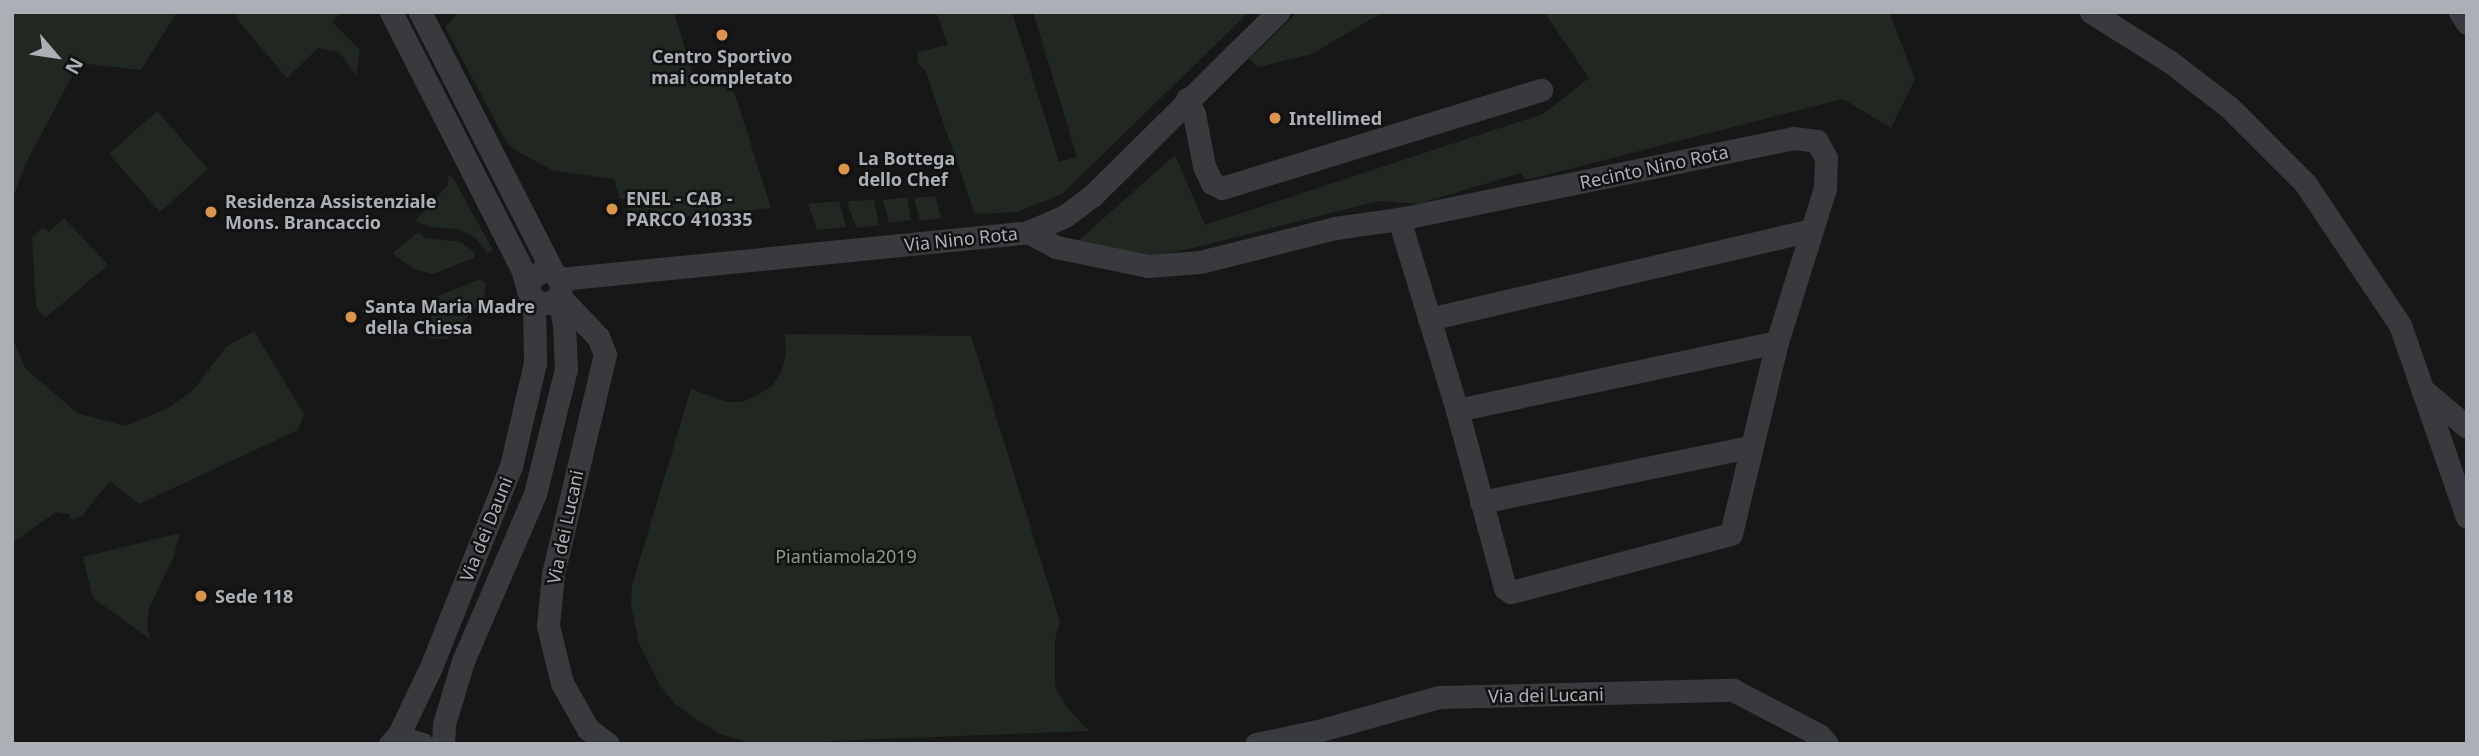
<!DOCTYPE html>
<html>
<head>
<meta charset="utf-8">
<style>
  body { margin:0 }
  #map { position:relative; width:2479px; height:756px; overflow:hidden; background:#171718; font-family:"Noto Sans",sans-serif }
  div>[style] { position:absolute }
  .green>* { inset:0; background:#212821 }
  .street>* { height:23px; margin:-11.5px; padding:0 11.5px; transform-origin:11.5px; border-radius:11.5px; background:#383a3d }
  .dots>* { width:19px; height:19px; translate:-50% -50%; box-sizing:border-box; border:4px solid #121213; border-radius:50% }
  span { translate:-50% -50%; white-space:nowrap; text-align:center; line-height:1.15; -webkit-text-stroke:5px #121213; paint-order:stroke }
  .poi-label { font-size:18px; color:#abb0b7; font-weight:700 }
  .left { translate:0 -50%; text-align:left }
  .street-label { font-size:18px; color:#abb0b7 }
  .park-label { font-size:18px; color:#869f84 }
  .frame { position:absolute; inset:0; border:14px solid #abb0b7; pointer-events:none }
  .north { position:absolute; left:21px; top:21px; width:70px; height:70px; -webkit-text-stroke:5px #121213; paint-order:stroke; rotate:119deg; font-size:19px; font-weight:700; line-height:28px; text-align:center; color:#abb0b7 }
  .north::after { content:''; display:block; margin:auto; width:24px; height:32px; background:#abb0b7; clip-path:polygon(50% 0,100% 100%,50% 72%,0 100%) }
</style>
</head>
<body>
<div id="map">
  <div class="green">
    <div style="clip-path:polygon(12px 12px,177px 12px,141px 70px,79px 63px,26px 163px,12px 200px)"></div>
    <div style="clip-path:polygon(241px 12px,342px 12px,332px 22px,360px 50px,356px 75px,339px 52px,318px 48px,287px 78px,236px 18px)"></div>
    <div style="clip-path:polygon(459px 12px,674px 12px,694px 78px,727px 69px,771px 208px,650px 220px,628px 218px,628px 199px,620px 199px,614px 179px,554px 171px,516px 151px,507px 143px,445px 27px)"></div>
    <div style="clip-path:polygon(936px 12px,1012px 12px,1059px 162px,1077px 157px,1033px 12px,1249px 12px,1062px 194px,1017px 212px,975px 214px,925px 70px,918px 64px,917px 52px,948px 45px)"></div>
    <div style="clip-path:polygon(1297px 12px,1383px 12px,1312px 54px,1258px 67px,1249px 59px)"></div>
    <div style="clip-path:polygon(1544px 12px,1889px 12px,1915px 79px,1891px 128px,1843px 99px,1526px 180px,1521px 173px,1418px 204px,1378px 201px,1189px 249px,1155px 255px,1130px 253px,1078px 241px,1175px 155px,1205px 225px,1543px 114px,1589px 78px)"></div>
    <div style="clip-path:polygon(157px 111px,208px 169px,160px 212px,109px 154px)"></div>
    <div style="clip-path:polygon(448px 175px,453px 178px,493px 250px,488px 253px,474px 237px,457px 229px,430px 227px,415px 221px,448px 185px)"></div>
    <div style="clip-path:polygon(935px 196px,941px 218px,920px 221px,914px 198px)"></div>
    <div style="clip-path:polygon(907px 197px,911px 220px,889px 223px,883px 200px)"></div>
    <div style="clip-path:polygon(874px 200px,879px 225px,856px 228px,847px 201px)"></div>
    <div style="clip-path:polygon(839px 201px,846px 227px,817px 230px,808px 204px)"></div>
    <div style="clip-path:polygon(64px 218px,108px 265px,45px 318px,36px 307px,32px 237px,43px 227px,49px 232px)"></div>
    <div style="clip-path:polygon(419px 232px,424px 238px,461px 242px,474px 252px,474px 258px,433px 274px,414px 269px,392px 253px)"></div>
    <div style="clip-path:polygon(481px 279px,486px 283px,484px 298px,463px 322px,448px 339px,426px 338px,436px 297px)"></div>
    <div style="clip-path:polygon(254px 331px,304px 414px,298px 430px,139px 504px,110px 481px,82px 516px,72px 520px,69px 514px,56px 512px,12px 543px,12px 336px,25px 368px,77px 413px,125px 426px,170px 407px,195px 388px,226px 347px)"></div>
    <div style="clip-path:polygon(785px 334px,971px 336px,1060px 622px,1055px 640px,1055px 687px,1068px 709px,1089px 731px,756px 744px,720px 734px,699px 721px,676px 705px,660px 686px,639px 643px,631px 606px,632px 586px,691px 389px,727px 402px,742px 402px,758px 395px,773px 385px,782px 370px,786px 353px)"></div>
    <div style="clip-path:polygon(180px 533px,173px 558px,149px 608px,147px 626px,150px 639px,93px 598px,83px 557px)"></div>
  </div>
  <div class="street">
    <div style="left:391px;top:12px;width:288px;rotate:63deg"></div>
    <div style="left:522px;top:269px;width:22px;rotate:74deg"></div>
    <div style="left:528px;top:290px;width:5px;rotate:68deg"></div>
    <div style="left:530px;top:295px;width:12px;rotate:42deg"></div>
    <div style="left:539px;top:303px;width:11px"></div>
    <div style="left:550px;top:303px;width:11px;rotate:-38deg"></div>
    <div style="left:559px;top:296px;width:12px;rotate:-76deg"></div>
    <div style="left:562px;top:284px;width:15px;rotate:-127deg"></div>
    <div style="left:553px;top:272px;width:10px;rotate:-169deg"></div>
    <div style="left:543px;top:270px;width:16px;rotate:145deg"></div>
    <div style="left:530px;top:279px;width:11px;rotate:100deg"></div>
    <div style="left:420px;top:12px;width:292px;rotate:62.9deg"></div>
    <div style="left:2091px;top:12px;width:92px;rotate:32.1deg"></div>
    <div style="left:2169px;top:61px;width:76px;rotate:37.5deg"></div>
    <div style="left:2229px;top:107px;width:107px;rotate:45deg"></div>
    <div style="left:2305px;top:183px;width:171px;rotate:56.2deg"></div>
    <div style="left:2400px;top:325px;width:203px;rotate:70.8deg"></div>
    <div style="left:2460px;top:12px;width:13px;rotate:58deg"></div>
    <div style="left:1187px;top:99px;width:17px;rotate:65deg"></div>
    <div style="left:1194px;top:114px;width:53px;rotate:79.1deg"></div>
    <div style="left:1204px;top:166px;width:19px;rotate:65deg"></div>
    <div style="left:1212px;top:183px;width:11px;rotate:27deg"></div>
    <div style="left:1222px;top:188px;width:334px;rotate:-17.1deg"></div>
    <div style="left:1028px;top:232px;width:32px;rotate:28deg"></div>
    <div style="left:1056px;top:247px;width:94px;rotate:11.7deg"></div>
    <div style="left:1148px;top:266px;width:52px;rotate:-4.4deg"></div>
    <div style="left:1200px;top:262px;width:139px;rotate:-14.1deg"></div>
    <div style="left:1335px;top:228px;width:65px;rotate:-8deg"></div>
    <div style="left:1399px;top:219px;width:402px;rotate:-11.6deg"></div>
    <div style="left:1793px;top:138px;width:24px;rotate:7deg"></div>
    <div style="left:1817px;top:141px;width:19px;rotate:62deg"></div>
    <div style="left:1826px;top:158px;width:30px;rotate:92deg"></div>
    <div style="left:1825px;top:188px;width:161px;rotate:107.3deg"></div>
    <div style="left:1777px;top:342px;width:197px;rotate:103.5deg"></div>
    <div style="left:1731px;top:534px;width:228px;rotate:165.2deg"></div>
    <div style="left:1511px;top:592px;width:7px;rotate:-146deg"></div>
    <div style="left:1505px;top:588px;width:184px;rotate:-105.1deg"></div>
    <div style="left:1457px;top:410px;width:200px;rotate:-106.9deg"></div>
    <div style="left:560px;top:279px;width:470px;rotate:-5.7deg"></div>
    <div style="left:1028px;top:232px;width:40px;rotate:-23.4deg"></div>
    <div style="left:1065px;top:216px;width:34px;rotate:-37deg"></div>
    <div style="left:1092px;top:196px;width:262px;rotate:-44.7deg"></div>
    <div style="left:559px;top:296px;width:57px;rotate:46.4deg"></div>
    <div style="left:598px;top:337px;width:18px;rotate:68deg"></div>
    <div style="left:605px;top:354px;width:226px;rotate:103.3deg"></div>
    <div style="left:553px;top:574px;width:52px;rotate:95.5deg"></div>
    <div style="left:548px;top:626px;width:59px;rotate:76.2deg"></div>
    <div style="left:562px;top:683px;width:53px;rotate:60.5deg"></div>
    <div style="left:588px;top:729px;width:25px;rotate:37deg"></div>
    <div style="left:1429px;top:319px;width:391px;rotate:-13.1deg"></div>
    <div style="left:2422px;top:389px;width:59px;rotate:40.2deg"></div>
    <div style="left:1457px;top:410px;width:327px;rotate:-12deg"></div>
    <div style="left:1481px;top:502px;width:275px;rotate:-11.6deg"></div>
    <div style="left:390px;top:744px;width:13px;rotate:-48deg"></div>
    <div style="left:399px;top:734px;width:74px;rotate:-64.5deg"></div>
    <div style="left:431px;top:667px;width:216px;rotate:-68.3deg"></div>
    <div style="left:511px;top:466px;width:106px;rotate:-76.9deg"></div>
    <div style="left:535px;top:363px;width:63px;rotate:-90.9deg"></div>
    <div style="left:392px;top:744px;width:17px;rotate:-13deg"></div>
    <div style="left:409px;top:740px;width:14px;rotate:17deg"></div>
    <div style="left:443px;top:744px;width:20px;rotate:-87deg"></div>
    <div style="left:444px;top:724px;width:66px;rotate:-73.2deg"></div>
    <div style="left:463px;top:661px;width:182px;rotate:-66.7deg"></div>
    <div style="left:535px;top:494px;width:129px;rotate:-76.1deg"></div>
    <div style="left:566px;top:369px;width:44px;rotate:-92.6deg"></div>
    <div style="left:564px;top:325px;width:29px;rotate:-100deg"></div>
    <div style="left:1256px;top:744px;width:63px;rotate:-11.8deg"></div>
    <div style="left:1318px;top:731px;width:126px;rotate:-15.7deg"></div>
    <div style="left:1439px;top:697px;width:294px;rotate:-1.4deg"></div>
    <div style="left:1733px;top:690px;width:97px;rotate:27.6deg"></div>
    <div style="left:1819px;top:735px;width:12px;rotate:48deg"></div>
  </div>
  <div class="dots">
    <div style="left:722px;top:35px;background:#dc964c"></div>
    <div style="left:1275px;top:118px;background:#dc964c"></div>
    <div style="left:844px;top:169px;background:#dc964c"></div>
    <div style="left:612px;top:209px;background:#dc964c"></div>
    <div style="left:211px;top:212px;background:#dc964c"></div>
    <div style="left:351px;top:317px;background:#dc964c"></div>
    <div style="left:201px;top:596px;background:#dc964c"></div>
  </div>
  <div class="poi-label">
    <span style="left:722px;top:67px">Centro Sportivo<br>mai completato</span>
    <span class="left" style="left:1289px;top:118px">Intellimed</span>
    <span class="left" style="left:858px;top:169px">La Bottega<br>dello Chef</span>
    <span class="left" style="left:626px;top:209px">ENEL - CAB -<br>PARCO 410335</span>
    <span class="left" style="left:225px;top:212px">Residenza Assistenziale<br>Mons. Brancaccio</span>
    <span class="left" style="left:365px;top:317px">Santa Maria Madre<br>della Chiesa</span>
    <span class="left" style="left:215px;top:596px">Sede 118</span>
  </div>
  <div class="street-label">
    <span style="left:1654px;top:167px;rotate:-12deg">Recinto Nino Rota</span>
    <span style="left:961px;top:239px;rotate:-6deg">Via Nino Rota</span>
    <span style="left:565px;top:527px;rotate:-78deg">Via dei Lucani</span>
    <span style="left:486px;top:529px;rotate:-68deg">Via dei Dauni</span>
    <span style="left:1546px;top:695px;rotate:-1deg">Via dei Lucani</span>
  </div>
  <div class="park-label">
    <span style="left:846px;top:556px">Piantiamola2019</span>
  </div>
  <div class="frame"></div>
  <div class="north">N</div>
</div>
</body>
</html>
